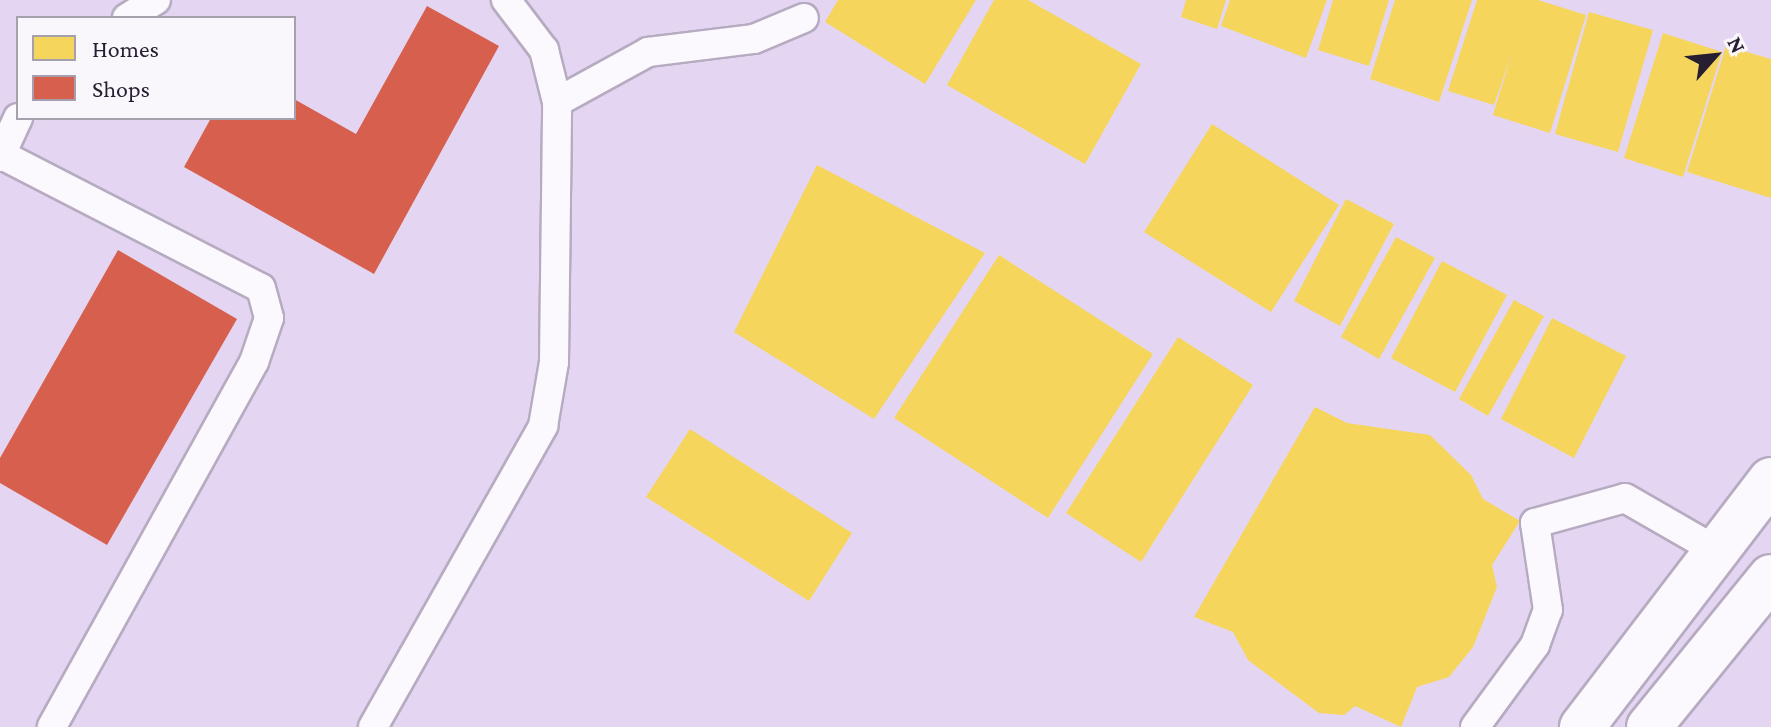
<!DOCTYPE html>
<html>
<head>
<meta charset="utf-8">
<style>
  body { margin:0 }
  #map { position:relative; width:1771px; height:727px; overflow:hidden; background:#e4d6f2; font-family:"Crimson Pro",serif }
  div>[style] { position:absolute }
  .homes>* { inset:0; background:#f6d55c }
  .shops>* { inset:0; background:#d6604d }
  .roads { filter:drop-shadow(2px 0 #b6abc0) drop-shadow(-2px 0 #b6abc0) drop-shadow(0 2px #b6abc0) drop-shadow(0 -2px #b6abc0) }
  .lane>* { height:28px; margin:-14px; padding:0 14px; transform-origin:14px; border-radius:14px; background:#fbf9fd }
  .street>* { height:44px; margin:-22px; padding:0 22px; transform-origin:22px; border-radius:22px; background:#fbf9fd }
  span { translate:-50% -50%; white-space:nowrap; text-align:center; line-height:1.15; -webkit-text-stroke:8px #f9f6fc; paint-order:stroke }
  .legend { position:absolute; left:16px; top:16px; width:280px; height:104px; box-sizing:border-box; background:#f9f6fc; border:2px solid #a5a0ab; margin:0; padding:10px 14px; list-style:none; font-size:24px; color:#271e31 }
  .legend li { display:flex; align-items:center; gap:16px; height:40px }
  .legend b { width:40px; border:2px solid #a5a0ab }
  .north { position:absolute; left:1675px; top:16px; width:80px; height:80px; -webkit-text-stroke:6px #f9f6fc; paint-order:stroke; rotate:63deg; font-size:22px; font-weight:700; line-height:32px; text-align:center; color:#271e31 }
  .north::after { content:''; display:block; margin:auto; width:28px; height:36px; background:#271e31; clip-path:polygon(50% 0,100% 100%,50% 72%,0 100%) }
</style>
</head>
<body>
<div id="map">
  <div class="homes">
    <div style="clip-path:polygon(838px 0,976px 0,925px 84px,825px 22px)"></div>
    <div style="clip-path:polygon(994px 0,1028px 0,1141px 64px,1085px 164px,947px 85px)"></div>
    <div style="clip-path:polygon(1186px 0,1226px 0,1217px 29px,1181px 17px)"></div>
    <div style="clip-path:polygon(1230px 0,1327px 0,1306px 58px,1221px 26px)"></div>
    <div style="clip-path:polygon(1333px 0,1389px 0,1369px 66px,1318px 50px)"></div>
    <div style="clip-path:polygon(1395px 0,1472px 0,1439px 102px,1370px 79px)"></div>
    <div style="clip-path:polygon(1477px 0,1538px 0,1586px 15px,1550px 133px,1493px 115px,1512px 53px,1494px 105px,1448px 91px)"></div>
    <div style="clip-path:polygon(1589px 12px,1653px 30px,1618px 152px,1555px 134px)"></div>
    <div style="clip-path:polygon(1663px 33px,1722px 52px,1683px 177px,1624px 158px)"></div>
    <div style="clip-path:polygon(1726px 46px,1771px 59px,1771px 198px,1687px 172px)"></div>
    <div style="clip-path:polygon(1212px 124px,1339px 205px,1271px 312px,1144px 232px)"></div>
    <div style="clip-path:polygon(817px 165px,985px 253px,874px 419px,734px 332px)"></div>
    <div style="clip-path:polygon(1346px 199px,1394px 224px,1340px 326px,1294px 301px)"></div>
    <div style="clip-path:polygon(1396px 237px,1435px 258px,1379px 359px,1341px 337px)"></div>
    <div style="clip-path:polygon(999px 255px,1153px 354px,1048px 518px,894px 418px)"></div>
    <div style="clip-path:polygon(1442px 261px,1507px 295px,1455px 392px,1391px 358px)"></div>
    <div style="clip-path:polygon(1514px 300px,1544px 316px,1488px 416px,1459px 399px)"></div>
    <div style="clip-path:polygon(1552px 318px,1626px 356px,1574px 458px,1501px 419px)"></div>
    <div style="clip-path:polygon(1178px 337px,1253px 385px,1141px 562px,1066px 513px)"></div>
    <div style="clip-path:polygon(1315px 407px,1347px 423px,1430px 435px,1471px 475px,1483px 499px,1520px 521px,1492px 565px,1497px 587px,1473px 647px,1449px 677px,1417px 687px,1401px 727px,1355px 706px,1344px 715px,1319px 713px,1248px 660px,1233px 632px,1194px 617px)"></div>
    <div style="clip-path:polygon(690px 429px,852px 533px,809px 601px,646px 497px)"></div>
  </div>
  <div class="shops">
    <div style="clip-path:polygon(427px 6px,499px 46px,374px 274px,184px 167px,211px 118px,294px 118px,294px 99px,356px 134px)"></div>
    <div style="clip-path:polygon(118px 250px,237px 319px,107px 545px,0 483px,0 458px)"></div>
  </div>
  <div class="roads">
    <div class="lane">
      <div style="left:127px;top:18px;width:34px;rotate:-32deg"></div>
      <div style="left:557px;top:102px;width:104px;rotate:-28.8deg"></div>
      <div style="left:648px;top:52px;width:107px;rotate:-7deg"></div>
      <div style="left:754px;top:39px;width:54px;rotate:-22.8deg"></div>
      <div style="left:0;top:154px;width:293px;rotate:27.2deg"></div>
      <div style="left:261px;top:288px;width:31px;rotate:75deg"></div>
      <div style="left:269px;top:318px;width:46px;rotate:108.8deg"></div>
      <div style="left:254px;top:362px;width:417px;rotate:119deg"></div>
      <div style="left:0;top:157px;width:43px;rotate:-65.2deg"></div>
      <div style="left:373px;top:727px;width:346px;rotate:-60.5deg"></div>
      <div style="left:543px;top:426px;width:65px;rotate:-80.2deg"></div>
      <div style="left:554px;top:362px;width:260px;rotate:-89.3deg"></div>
      <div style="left:557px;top:102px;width:54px;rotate:-104deg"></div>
      <div style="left:544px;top:50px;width:63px;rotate:-127.2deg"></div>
      <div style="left:1475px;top:727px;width:102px;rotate:-53.8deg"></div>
      <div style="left:1535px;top:645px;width:37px;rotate:-70deg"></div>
      <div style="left:1548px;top:610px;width:88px;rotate:-98.5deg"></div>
      <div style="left:1535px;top:523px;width:93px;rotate:-15.5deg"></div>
      <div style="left:1625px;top:498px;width:108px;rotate:29.9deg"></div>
    </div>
    <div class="street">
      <div style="left:1582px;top:727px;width:311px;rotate:-52.6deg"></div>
      <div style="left:1649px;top:727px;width:193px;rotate:-50.9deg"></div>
    </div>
  </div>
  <ul class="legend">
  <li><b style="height:22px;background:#f6d55c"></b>Homes</li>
  <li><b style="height:22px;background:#d6604d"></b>Shops</li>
  </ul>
  <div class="north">N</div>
</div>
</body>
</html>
